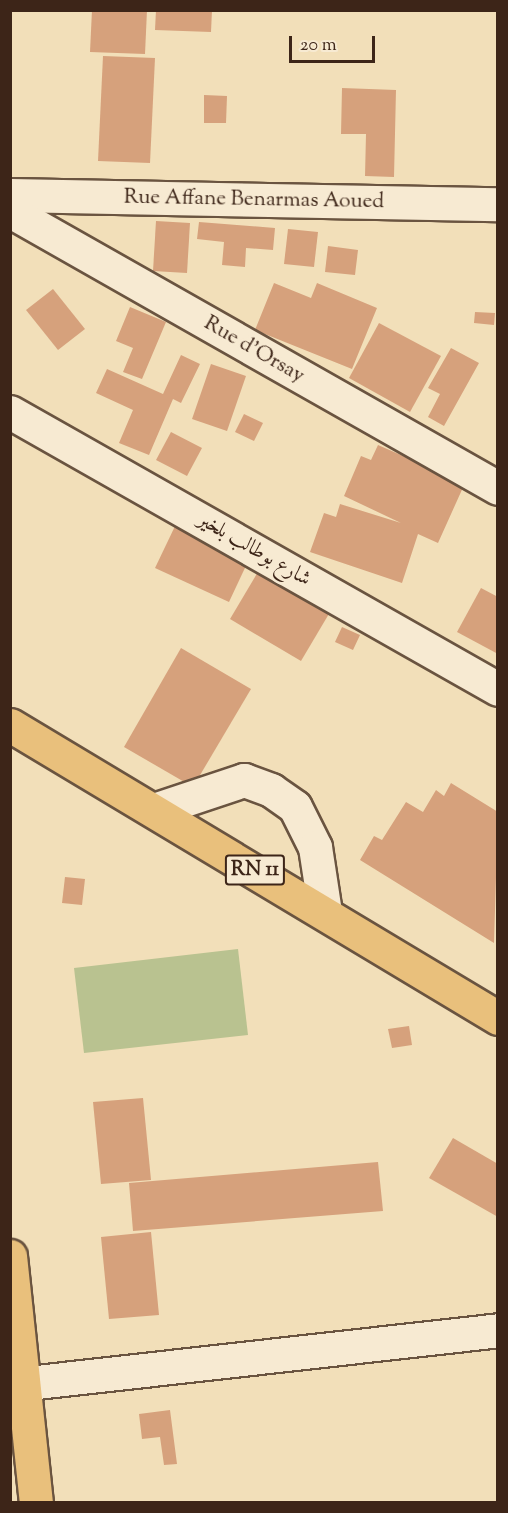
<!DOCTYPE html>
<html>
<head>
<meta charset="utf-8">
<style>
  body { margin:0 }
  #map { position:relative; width:508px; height:1513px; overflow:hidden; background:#f2dfb9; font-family:"Sorts Mill Goudy",Amiri,serif }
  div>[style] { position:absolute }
  .green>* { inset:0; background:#b9c290 }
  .building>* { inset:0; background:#d6a17c }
  .roads { filter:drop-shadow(2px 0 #6a5440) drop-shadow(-2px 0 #6a5440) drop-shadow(0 2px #6a5440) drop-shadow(0 -2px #6a5440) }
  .minor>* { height:33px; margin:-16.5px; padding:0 16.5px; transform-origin:16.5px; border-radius:16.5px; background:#f7ead2 }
  .major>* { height:33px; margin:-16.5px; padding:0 16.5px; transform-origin:16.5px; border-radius:16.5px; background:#e9c07c }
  span { translate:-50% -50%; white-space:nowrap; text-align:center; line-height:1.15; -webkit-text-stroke:5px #f7ead2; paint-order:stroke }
  .shield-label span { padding:2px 4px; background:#f7ead2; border:2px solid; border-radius:4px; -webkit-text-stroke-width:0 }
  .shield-label { font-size:20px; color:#3d2518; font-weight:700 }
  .street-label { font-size:21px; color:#3d2518 }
  .frame { position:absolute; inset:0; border:12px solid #3d2518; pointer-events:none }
  .scale { position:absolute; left:289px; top:36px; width:86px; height:27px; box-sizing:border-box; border:3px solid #3d2518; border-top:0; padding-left:8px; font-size:18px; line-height:21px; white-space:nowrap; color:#3d2518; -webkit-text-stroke:4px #f7ead2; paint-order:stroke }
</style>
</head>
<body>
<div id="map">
  <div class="green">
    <div style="clip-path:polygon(238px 949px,248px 1035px,84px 1053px,74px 968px)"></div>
  </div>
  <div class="building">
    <div style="clip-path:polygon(92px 10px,147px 10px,145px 54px,90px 52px)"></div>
    <div style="clip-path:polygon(156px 10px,212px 10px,211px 32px,155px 30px)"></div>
    <div style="clip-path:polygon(103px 56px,155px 58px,150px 163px,98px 161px)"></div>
    <div style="clip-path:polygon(342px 88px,396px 90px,394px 177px,365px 176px,366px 134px,341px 134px)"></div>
    <div style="clip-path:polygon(204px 95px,227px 96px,226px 123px,204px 123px)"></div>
    <div style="clip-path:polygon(156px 221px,190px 223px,187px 273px,153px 271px)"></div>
    <div style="clip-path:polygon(199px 222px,275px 228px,273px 250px,246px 248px,245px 267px,222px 265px,224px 242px,197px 239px)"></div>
    <div style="clip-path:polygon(288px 229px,318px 232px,314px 267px,284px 264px)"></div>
    <div style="clip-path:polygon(328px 246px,358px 250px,355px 275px,325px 272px)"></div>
    <div style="clip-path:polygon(274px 283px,311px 298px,317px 283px,377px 308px,352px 369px,255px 330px)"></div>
    <div style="clip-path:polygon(53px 289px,85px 329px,58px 350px,26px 310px)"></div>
    <div style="clip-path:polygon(130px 307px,166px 322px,142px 379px,123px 372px,133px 348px,116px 341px)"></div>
    <div style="clip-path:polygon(475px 312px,495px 313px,494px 325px,474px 323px)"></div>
    <div style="clip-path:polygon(379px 323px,441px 356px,410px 412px,349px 378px)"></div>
    <div style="clip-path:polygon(451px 348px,479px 363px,444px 426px,428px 417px,440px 394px,428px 388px)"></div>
    <div style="clip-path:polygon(181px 355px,200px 364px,181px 403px,173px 399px,149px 455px,119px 443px,133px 410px,96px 393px,107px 369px,163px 394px)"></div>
    <div style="clip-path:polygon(211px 364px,246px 376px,227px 431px,192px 419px)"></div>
    <div style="clip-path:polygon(244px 414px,263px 423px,254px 441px,235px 432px)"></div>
    <div style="clip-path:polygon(171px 432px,202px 448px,187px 476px,156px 460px)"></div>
    <div style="clip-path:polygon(378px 445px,465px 483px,438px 543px,418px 534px,402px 583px,310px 552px,324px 513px,336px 517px,340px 504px,401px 523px,344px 496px,361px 456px,371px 460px)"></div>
    <div style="clip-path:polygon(177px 522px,251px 555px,229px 602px,155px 568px)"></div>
    <div style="clip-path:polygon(262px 565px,333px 607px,301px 661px,230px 619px)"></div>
    <div style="clip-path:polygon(481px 588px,498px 597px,498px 654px,457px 632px)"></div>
    <div style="clip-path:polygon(342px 627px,360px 635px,353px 650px,335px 642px)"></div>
    <div style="clip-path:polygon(181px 648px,251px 689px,193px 787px,124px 747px)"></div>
    <div style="clip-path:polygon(451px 783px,498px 812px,494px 943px,360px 860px,374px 836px,382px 840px,406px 802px,423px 812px,436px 790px,444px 796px)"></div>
    <div style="clip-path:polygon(65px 877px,85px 879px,82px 905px,62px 903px)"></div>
    <div style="clip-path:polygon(409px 1026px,412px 1045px,392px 1048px,388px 1029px)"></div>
    <div style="clip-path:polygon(143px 1098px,151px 1180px,101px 1184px,93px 1102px)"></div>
    <div style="clip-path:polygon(453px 1138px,498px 1164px,498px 1217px,429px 1178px)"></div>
    <div style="clip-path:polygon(378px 1162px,383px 1211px,133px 1231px,129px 1183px)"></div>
    <div style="clip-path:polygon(151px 1232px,159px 1315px,109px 1319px,101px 1237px)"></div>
    <div style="clip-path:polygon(170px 1410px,177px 1464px,164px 1465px,160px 1437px,142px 1439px,139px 1414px)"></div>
  </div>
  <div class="roads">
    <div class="minor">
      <div style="left:10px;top:195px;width:488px;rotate:1.1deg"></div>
      <div style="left:10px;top:211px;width:561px;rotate:29.58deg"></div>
      <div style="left:10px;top:412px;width:561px;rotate:29.58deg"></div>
      <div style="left:154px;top:810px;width:95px;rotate:-18.4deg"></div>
      <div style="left:244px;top:780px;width:29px;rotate:20deg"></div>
      <div style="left:271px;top:790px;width:29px;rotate:35deg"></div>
      <div style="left:295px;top:807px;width:45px;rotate:63.4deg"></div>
      <div style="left:315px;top:847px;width:66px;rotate:81.3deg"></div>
      <div style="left:10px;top:1385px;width:491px;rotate:-6.4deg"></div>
    </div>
    <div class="major">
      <div style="left:10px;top:725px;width:569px;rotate:30.98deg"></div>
      <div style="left:10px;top:1256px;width:247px;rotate:84deg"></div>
    </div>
  </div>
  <div class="shield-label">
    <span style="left:255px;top:870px">RN 11</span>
  </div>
  <div class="street-label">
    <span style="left:254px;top:200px;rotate:1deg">Rue Affane Benarmas Aoued</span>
    <span style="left:254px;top:350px;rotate:30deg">Rue d'Orsay</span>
    <span style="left:254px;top:550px;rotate:30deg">شارع بوطالب بلخير</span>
  </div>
  <div class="frame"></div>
  <div class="scale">20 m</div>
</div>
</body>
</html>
